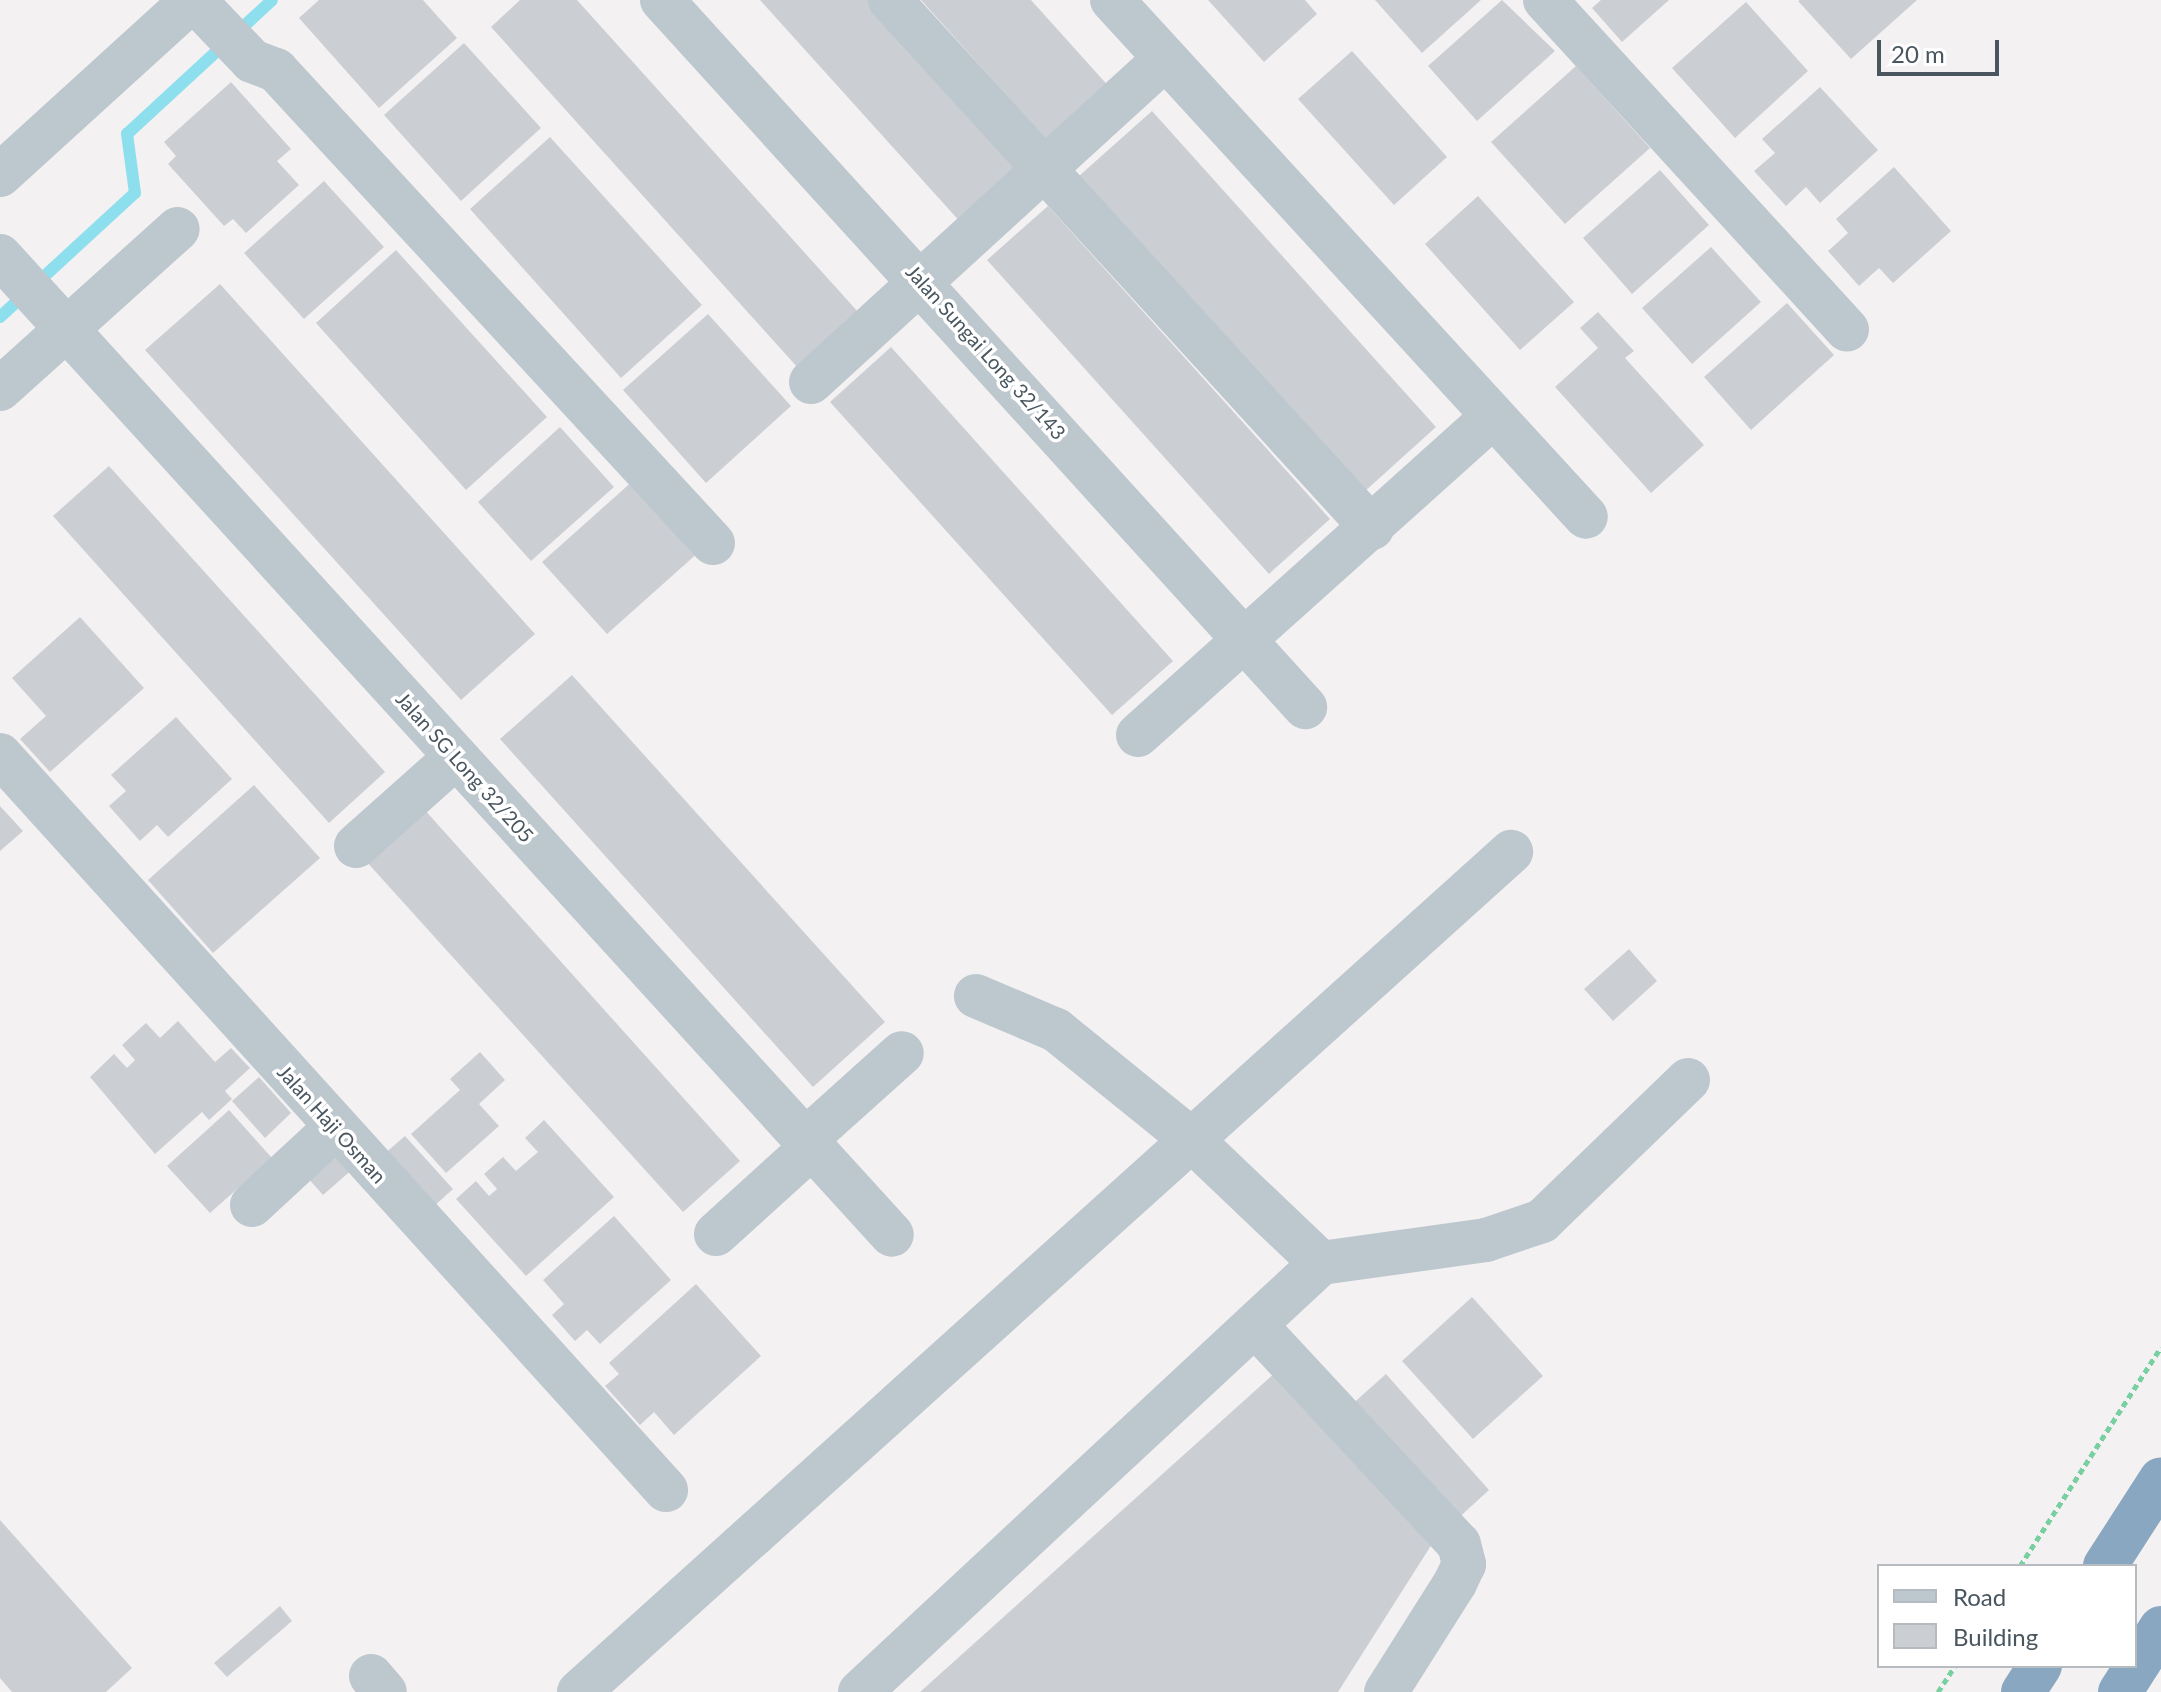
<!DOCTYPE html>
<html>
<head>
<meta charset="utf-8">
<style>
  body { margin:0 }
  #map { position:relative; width:2161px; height:1692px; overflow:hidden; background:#f4f1f2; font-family:Lato,sans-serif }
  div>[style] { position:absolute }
  .stream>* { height:12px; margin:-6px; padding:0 6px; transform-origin:6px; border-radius:6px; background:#8ddfee }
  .building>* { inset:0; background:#cbcfd4 }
  .path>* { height:5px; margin-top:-2.5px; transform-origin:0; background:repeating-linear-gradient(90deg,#78cf9f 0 6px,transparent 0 10px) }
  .minor>* { height:44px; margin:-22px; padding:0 22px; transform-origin:22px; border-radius:22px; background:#bdc7ce }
  .highway>* { height:44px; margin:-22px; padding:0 22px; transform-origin:22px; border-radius:22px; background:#89a7c0 }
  span { translate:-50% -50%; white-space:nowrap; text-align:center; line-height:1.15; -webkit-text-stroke:7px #fff; paint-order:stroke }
  .street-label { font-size:20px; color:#49565f }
  .legend { position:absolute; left:1877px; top:1564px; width:260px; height:104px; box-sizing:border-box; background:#fff; border:2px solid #b6bbbf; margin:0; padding:10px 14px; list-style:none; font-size:24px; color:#49565f }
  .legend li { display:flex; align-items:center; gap:16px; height:40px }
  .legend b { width:40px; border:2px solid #b6bbbf }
  .scale { position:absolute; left:1877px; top:40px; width:122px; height:36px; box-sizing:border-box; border:4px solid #49565f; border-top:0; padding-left:10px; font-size:24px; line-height:28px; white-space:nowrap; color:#49565f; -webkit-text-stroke:6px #fff; paint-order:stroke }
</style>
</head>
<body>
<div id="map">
  <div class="stream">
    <div style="left:0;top:317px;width:183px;rotate:-42.6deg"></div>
    <div style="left:135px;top:193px;width:60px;rotate:-97.7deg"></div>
    <div style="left:127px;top:134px;width:197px;rotate:-42.7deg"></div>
  </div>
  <div class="building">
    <div style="clip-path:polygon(319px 0,423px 0,457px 38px,379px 108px,299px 18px)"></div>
    <div style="clip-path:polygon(520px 0,577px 0,859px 313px,798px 368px,491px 27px)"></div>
    <div style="clip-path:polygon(760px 0,870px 0,1024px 171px,963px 225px)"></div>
    <div style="clip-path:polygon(921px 0,1031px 0,1112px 90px,1051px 145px)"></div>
    <div style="clip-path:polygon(1208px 0,1305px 0,1317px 14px,1264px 62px)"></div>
    <div style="clip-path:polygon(1375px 0,1481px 0,1422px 53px)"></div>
    <div style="clip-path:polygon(1502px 0,1555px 51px,1477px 121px,1428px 66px)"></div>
    <div style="clip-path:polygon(1601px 0,1669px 0,1622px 42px,1592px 8px)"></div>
    <div style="clip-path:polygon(1917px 0,1851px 59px,1798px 1px,1800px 0)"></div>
    <div style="clip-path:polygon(1746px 2px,1808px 71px,1735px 138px,1672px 68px)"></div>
    <div style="clip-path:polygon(464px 43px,541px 128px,461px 201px,384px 115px)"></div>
    <div style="clip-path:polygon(1352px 51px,1447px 157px,1394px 205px,1298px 99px)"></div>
    <div style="clip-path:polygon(1576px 66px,1650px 148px,1565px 224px,1491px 142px)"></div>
    <div style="clip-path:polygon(231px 82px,291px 149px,277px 161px,299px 185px,246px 233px,233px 219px,224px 226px,168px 164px,176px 156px,164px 142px)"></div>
    <div style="clip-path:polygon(1820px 87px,1878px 150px,1820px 203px,1806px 187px,1786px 206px,1754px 171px,1775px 153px,1762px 139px)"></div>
    <div style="clip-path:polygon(1152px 111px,1436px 427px,1364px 492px,1079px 176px)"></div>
    <div style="clip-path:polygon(550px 137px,702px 305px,621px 378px,470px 209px)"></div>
    <div style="clip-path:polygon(1894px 167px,1951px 231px,1893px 283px,1879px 268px,1859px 286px,1828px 251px,1848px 233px,1836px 219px)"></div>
    <div style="clip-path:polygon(1660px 170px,1709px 225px,1632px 294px,1583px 238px)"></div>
    <div style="clip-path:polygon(324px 181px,384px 247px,304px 319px,244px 253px)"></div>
    <div style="clip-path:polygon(1478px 196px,1574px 302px,1520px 350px,1425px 244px)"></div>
    <div style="clip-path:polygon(1048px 206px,1330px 519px,1269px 574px,987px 260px)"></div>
    <div style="clip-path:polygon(1711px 247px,1761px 302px,1692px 364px,1642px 308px)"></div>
    <div style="clip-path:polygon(396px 250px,547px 417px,466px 490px,316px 323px)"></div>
    <div style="clip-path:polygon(220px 284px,535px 634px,461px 700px,145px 350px)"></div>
    <div style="clip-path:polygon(1787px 303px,1834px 355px,1751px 430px,1704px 377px)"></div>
    <div style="clip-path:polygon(1598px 312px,1634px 351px,1625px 358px,1704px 445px,1651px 493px,1555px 387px,1598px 348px,1580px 328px)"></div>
    <div style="clip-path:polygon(708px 314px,791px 406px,706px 483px,623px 390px)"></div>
    <div style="clip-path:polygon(891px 347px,1173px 661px,1112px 715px,830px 402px)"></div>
    <div style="clip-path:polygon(560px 427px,614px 487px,531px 561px,478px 502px)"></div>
    <div style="clip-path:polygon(109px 466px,385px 772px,329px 823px,53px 516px)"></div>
    <div style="clip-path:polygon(635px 479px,700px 551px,607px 634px,542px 562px)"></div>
    <div style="clip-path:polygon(80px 617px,144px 688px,50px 772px,20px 739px,46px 716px,12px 678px)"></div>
    <div style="clip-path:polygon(572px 675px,885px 1022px,813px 1087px,500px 739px)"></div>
    <div style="clip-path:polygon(176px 717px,232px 779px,168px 837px,157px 825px,140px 841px,109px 806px,126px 791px,111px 775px)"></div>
    <div style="clip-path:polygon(254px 785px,320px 858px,213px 953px,148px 880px)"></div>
    <div style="clip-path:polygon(0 806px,23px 831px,0 851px)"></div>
    <div style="clip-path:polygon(423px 808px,740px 1161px,683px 1212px,365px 860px)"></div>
    <div style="clip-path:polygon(1629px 949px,1657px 981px,1613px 1021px,1584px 989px)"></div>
    <div style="clip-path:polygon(178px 1021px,215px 1062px,231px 1048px,250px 1068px,225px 1091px,232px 1099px,209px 1120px,202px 1112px,155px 1154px,90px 1077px,114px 1054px,127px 1068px,135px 1060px,122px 1045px,146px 1023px,160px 1038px)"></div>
    <div style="clip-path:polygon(480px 1052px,505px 1080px,479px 1104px,499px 1126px,446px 1173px,411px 1134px,460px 1090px,450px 1079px)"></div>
    <div style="clip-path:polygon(259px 1077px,291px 1113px,265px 1138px,232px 1101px)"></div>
    <div style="clip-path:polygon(229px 1110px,272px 1158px,210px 1213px,167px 1166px)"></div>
    <div style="clip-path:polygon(544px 1120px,614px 1197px,526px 1276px,456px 1199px,476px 1181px,489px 1196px,497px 1189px,484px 1174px,503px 1157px,516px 1171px,538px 1152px,525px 1138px)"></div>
    <div style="clip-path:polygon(405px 1136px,453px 1189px,431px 1209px,383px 1155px)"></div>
    <div style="clip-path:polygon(338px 1149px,354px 1168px,323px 1195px,307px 1177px)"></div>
    <div style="clip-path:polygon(614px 1216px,671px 1280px,600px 1344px,587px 1330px,575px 1341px,552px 1315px,564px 1304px,543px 1280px)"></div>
    <div style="clip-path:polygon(696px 1284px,761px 1356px,674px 1435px,654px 1412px,640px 1425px,605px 1386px,619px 1374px,609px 1363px)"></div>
    <div style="clip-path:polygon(1472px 1297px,1543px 1376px,1473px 1439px,1402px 1361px)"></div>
    <div style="clip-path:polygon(1277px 1371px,1432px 1544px,1338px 1692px,920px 1692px)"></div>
    <div style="clip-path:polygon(1386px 1374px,1489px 1490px,1453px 1523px,1349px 1407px)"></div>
    <div style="clip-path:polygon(0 1520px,132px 1668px,106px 1692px,12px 1692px,0 1678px)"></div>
    <div style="clip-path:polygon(280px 1606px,292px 1621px,227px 1677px,214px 1663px)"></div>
  </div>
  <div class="path">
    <div style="left:2020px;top:1566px;width:260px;rotate:-57.2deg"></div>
    <div style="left:1938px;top:1692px;width:31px;rotate:-57deg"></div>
  </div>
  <div class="minor">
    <div style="left:194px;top:0;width:84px;rotate:46.4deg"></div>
    <div style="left:252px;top:61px;width:26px;rotate:21deg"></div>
    <div style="left:276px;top:70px;width:644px;rotate:47.27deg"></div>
    <div style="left:662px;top:0;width:956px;rotate:47.71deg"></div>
    <div style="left:890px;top:0;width:715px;rotate:47.61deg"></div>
    <div style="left:1112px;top:0;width:701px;rotate:47.48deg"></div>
    <div style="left:1545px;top:0;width:447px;rotate:47.5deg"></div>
    <div style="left:0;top:175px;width:260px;rotate:-42.3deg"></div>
    <div style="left:0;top:256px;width:1324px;rotate:47.66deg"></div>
    <div style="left:811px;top:382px;width:479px;rotate:-42.4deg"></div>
    <div style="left:0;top:389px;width:239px;rotate:-42deg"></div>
    <div style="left:1138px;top:735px;width:477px;rotate:-41.9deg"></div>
    <div style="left:0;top:755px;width:992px;rotate:47.82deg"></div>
    <div style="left:356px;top:846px;width:134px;rotate:-41.7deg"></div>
    <div style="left:805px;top:1140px;width:130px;rotate:-41.9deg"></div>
    <div style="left:252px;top:1205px;width:113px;rotate:-42.9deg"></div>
    <div style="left:716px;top:1234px;width:130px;rotate:-42.2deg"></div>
    <div style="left:1321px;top:1263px;width:167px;rotate:-7.9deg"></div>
    <div style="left:1486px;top:1240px;width:59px;rotate:-18.7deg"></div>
    <div style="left:1542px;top:1221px;width:203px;rotate:-44deg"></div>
    <div style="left:1257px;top:1327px;width:296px;rotate:47.1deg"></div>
    <div style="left:1459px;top:1544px;width:21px;rotate:76deg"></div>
    <div style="left:1464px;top:1564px;width:21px;rotate:115deg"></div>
    <div style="left:1455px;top:1583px;width:129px;rotate:122.3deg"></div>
    <div style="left:371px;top:1676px;width:21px;rotate:49deg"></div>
    <div style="left:579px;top:1692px;width:1255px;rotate:-42.03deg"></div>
    <div style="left:860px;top:1692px;width:630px;rotate:-42.94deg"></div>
    <div style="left:1321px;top:1263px;width:178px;rotate:-136.4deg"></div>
    <div style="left:1192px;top:1140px;width:175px;rotate:-141deg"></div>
    <div style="left:1056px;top:1030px;width:87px;rotate:-157deg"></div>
  </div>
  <div class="highway">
    <div style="left:2105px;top:1566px;width:103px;rotate:-57.2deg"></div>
    <div style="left:2023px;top:1692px;width:31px;rotate:-57deg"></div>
    <div style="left:2120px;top:1692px;width:76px;rotate:-57.4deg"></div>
  </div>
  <div class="street-label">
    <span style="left:986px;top:352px;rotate:48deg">Jalan Sungai Long 32/143</span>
    <span style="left:465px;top:767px;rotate:48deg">Jalan SG Long 32/205</span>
    <span style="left:332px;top:1124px;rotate:48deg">Jalan Haji Osman</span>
  </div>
  <ul class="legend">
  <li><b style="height:10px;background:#bdc7ce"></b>Road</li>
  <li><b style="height:22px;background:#cbcfd4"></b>Building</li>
  </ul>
  <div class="scale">20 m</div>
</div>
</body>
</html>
